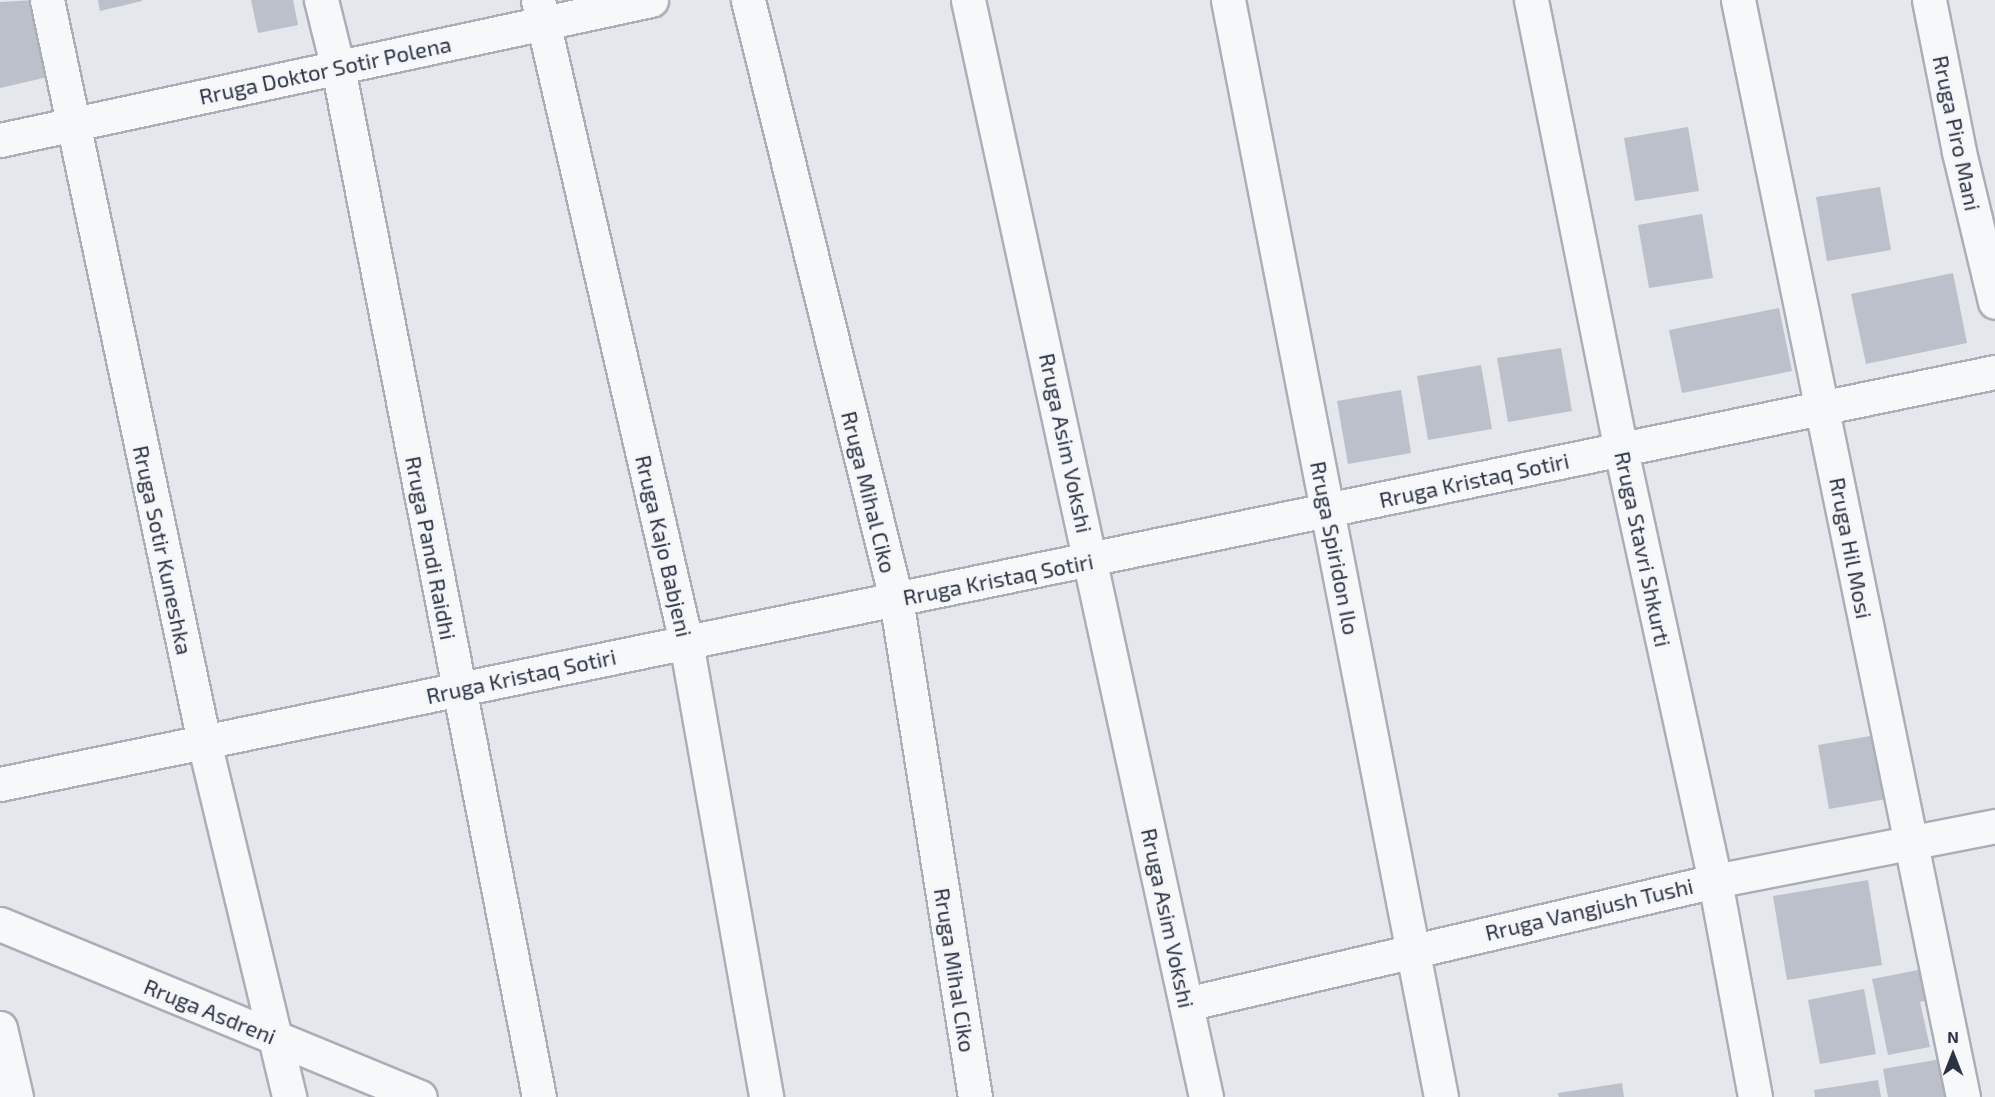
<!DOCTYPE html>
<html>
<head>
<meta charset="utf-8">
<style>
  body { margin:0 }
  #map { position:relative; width:1995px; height:1097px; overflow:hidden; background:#e4e7ec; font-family:"Exo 2",sans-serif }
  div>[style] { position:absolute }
  .building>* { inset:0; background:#bbc0ca }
  .roads { filter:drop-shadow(2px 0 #a9aeb7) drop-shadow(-2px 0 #a9aeb7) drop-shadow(0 2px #a9aeb7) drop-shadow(0 -2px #a9aeb7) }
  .street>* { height:33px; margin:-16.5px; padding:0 16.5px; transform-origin:16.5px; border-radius:16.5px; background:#f7f8fa }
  span { translate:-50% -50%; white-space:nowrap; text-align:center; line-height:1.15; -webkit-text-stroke:6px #f4f6f9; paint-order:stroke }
  .street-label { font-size:22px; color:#2b3445 }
  .north { position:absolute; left:1923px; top:1025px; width:60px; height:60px; -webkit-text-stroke:4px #f4f6f9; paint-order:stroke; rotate:0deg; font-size:16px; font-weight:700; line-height:24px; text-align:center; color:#2b3445 }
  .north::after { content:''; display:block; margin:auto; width:21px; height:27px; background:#2b3445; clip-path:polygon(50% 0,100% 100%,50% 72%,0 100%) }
</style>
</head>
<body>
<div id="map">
  <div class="building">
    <div style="clip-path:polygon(35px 0,52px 76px,0 88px,0 2px)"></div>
    <div style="clip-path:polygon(98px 0,142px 0,142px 1px,100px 11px)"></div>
    <div style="clip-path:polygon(251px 0,293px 0,298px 25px,258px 33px)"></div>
    <div style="clip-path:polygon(1688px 127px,1699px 191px,1635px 201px,1624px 138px)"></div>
    <div style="clip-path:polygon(1880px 187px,1891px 250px,1827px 261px,1816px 197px)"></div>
    <div style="clip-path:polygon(1702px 214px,1713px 278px,1649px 288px,1638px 225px)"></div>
    <div style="clip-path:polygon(1953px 273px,1967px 343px,1866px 364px,1851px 294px)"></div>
    <div style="clip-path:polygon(1779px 308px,1792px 371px,1682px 393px,1669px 330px)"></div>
    <div style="clip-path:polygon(1561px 348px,1572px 411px,1508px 422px,1497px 358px)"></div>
    <div style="clip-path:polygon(1481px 365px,1492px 429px,1428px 440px,1417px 376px)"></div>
    <div style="clip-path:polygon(1401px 390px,1411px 453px,1348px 464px,1337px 401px)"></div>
    <div style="clip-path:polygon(1882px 734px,1893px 798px,1829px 809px,1818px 745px)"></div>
    <div style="clip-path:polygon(1868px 880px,1882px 965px,1787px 980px,1773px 896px)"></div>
    <div style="clip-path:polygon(1923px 969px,1929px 1000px,1920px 1002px,1930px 1047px,1888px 1055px,1872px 979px)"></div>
    <div style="clip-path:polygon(1864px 989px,1876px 1054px,1820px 1064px,1808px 1000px)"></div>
    <div style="clip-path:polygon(1947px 1058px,1953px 1097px,1888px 1097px,1883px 1069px)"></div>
    <div style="clip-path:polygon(1878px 1080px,1881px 1097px,1815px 1097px,1814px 1090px)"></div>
    <div style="clip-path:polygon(1622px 1083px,1624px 1097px,1559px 1097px,1558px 1093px)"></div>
  </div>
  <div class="roads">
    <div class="street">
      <div style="left:47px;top:0;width:758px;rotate:78.05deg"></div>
      <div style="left:204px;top:742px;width:365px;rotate:76.5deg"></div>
      <div style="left:321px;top:0;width:70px;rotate:76deg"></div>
      <div style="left:338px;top:68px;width:1048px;rotate:78.95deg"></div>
      <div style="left:538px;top:0;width:659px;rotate:77.02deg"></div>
      <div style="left:686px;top:642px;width:462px;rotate:80deg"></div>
      <div style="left:748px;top:0;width:617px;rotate:76.12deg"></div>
      <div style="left:896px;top:599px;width:504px;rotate:80.99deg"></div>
      <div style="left:968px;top:0;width:1123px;rotate:77.76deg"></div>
      <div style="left:1228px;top:0;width:1117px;rotate:79.01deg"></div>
      <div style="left:1531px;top:0;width:459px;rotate:78.7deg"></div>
      <div style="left:1621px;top:450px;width:441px;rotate:77.7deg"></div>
      <div style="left:1715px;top:881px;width:220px;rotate:79.5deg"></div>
      <div style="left:1738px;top:0;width:1120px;rotate:78.41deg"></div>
      <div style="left:1929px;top:0;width:155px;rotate:78.8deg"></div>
      <div style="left:1959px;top:152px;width:154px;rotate:76.5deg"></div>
      <div style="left:0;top:140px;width:666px;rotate:-12.14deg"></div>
      <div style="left:0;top:784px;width:2037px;rotate:-11.67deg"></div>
      <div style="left:0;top:924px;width:454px;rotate:22.4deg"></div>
      <div style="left:1186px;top:1004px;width:543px;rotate:-13.09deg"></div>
      <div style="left:1715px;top:881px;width:285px;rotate:-11.1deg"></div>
      <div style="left:0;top:1028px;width:71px;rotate:76.9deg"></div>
    </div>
  </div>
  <div class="street-label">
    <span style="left:325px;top:70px;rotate:-12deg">Rruga Doktor Sotir Polena</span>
    <span style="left:1957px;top:133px;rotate:78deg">Rruga Piro Mani</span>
    <span style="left:1066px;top:443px;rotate:78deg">Rruga Asim Vokshi</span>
    <span style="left:1474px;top:480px;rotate:-12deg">Rruga Kristaq Sotiri</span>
    <span style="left:869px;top:492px;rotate:76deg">Rruga Mihal Ciko</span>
    <span style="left:664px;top:546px;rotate:77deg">Rruga Kajo Babjeni</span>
    <span style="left:431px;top:548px;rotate:79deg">Rruga Pandi Raidhi</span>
    <span style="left:1335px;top:548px;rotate:79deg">Rruga Spiridon Ilo</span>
    <span style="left:1851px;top:548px;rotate:79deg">Rruga Hil Mosi</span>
    <span style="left:1643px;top:549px;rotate:78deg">Rruga Stavri Shkurti</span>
    <span style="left:163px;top:550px;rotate:78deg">Rruga Sotir Kuneshka</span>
    <span style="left:998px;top:579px;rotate:-11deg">Rruga Kristaq Sotiri</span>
    <span style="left:521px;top:676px;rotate:-12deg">Rruga Kristaq Sotiri</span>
    <span style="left:1589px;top:909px;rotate:-13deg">Rruga Vangjush Tushi</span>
    <span style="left:1168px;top:918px;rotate:78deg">Rruga Asim Vokshi</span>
    <span style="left:955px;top:970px;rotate:81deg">Rruga Mihal Ciko</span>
    <span style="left:210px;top:1011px;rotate:22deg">Rruga Asdreni</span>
  </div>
  <div class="north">N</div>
</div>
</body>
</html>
